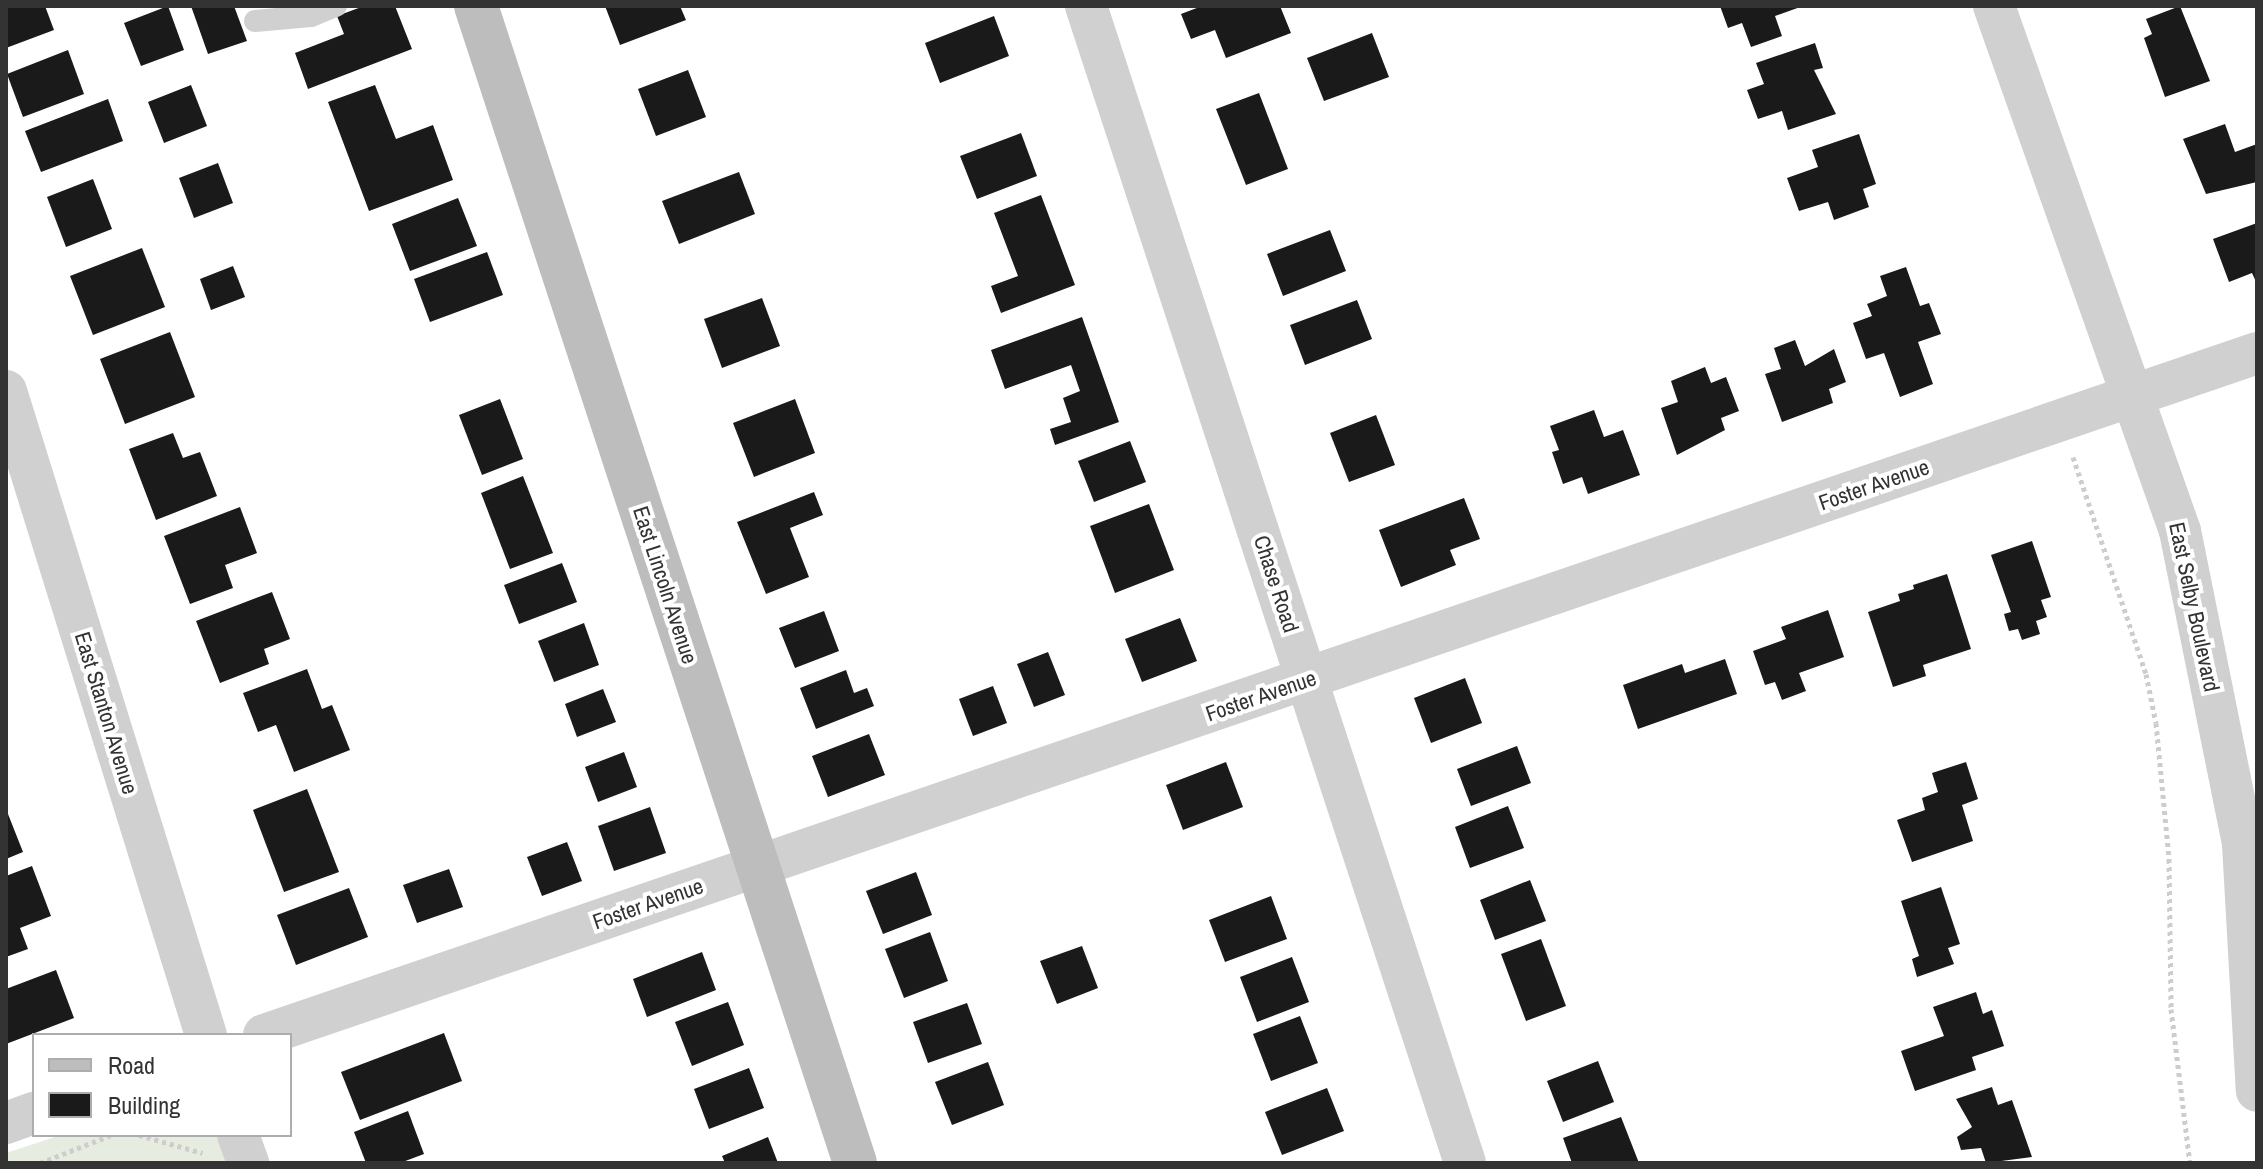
<!DOCTYPE html>
<html>
<head>
<meta charset="utf-8">
<style>
  body { margin:0 }
  #map { position:relative; width:2263px; height:1169px; overflow:hidden; background:#fff; font-family:"Archivo Narrow",sans-serif }
  div>[style] { position:absolute }
  .green>* { inset:0; background:#e6ecdf }
  .building>* { inset:0; background:#1a1a1a }
  .path>* { height:5px; margin-top:-2.5px; transform-origin:0; background:repeating-linear-gradient(90deg,#cdcdcd 0 4px,transparent 0 8px) }
  .service>* { height:22px; margin:-11px; padding:0 11px; transform-origin:11px; border-radius:11px; background:#d0d0d0 }
  .minor>* { height:42px; margin:-21px; padding:0 21px; transform-origin:21px; border-radius:21px; background:#d0d0d0 }
  .secondary>* { height:44px; margin:-22px; padding:0 22px; transform-origin:22px; border-radius:22px; background:#bdbdbd }
  span { translate:-50% -50%; white-space:nowrap; text-align:center; line-height:1.15; -webkit-text-stroke:8px #fff; paint-order:stroke }
  .street-label { font-size:22px; color:#333 }
  .frame { position:absolute; inset:0; border:8px solid #333; pointer-events:none }
  .legend { position:absolute; left:32px; top:1033px; width:260px; height:104px; box-sizing:border-box; background:#fff; border:2px solid #adadad; margin:0; padding:10px 14px; list-style:none; font-size:24px; color:#333 }
  .legend li { display:flex; align-items:center; gap:16px; height:40px }
  .legend b { width:40px; border:2px solid #adadad }
</style>
</head>
<body>
<div id="map">
  <div class="green">
    <div style="clip-path:polygon(61px 1135px,217px 1135px,226px 1163px,6px 1163px,6px 1153px)"></div>
  </div>
  <div class="building">
    <div style="clip-path:polygon(6px 6px,45px 6px,54px 30px,6px 48px)"></div>
    <div style="clip-path:polygon(168px 6px,184px 50px,141px 66px,124px 23px)"></div>
    <div style="clip-path:polygon(191px 6px,234px 6px,247px 41px,208px 54px)"></div>
    <div style="clip-path:polygon(364px 6px,395px 6px,412px 49px,308px 89px,295px 53px,344px 34px,337px 16px)"></div>
    <div style="clip-path:polygon(605px 6px,680px 6px,686px 20px,620px 45px)"></div>
    <div style="clip-path:polygon(1202px 6px,1280px 6px,1291px 33px,1226px 58px,1215px 30px,1191px 39px,1181px 14px)"></div>
    <div style="clip-path:polygon(1720px 6px,1803px 6px,1775px 16px,1782px 36px,1751px 47px,1742px 23px,1728px 28px)"></div>
    <div style="clip-path:polygon(2180px 6px,2210px 81px,2165px 97px,2144px 38px,2152px 34px,2146px 19px)"></div>
    <div style="clip-path:polygon(994px 16px,1009px 56px,940px 83px,925px 43px)"></div>
    <div style="clip-path:polygon(1372px 33px,1389px 77px,1324px 101px,1307px 58px)"></div>
    <div style="clip-path:polygon(1815px 43px,1823px 68px,1814px 70px,1836px 114px,1788px 130px,1782px 111px,1758px 119px,1747px 90px,1764px 84px,1756px 63px)"></div>
    <div style="clip-path:polygon(68px 50px,84px 94px,23px 117px,7px 74px)"></div>
    <div style="clip-path:polygon(688px 70px,706px 117px,656px 136px,638px 89px)"></div>
    <div style="clip-path:polygon(191px 85px,207px 126px,164px 143px,148px 102px)"></div>
    <div style="clip-path:polygon(375px 85px,396px 139px,433px 125px,453px 180px,369px 211px,328px 102px)"></div>
    <div style="clip-path:polygon(1259px 93px,1288px 169px,1246px 185px,1216px 109px)"></div>
    <div style="clip-path:polygon(108px 99px,123px 141px,41px 172px,25px 131px)"></div>
    <div style="clip-path:polygon(2225px 124px,2235px 152px,2257px 144px,2257px 182px,2206px 194px,2183px 139px)"></div>
    <div style="clip-path:polygon(1021px 133px,1037px 176px,977px 199px,960px 156px)"></div>
    <div style="clip-path:polygon(1859px 134px,1876px 184px,1863px 189px,1869px 207px,1834px 220px,1828px 202px,1799px 211px,1787px 178px,1818px 167px,1812px 150px)"></div>
    <div style="clip-path:polygon(218px 163px,233px 203px,194px 218px,179px 178px)"></div>
    <div style="clip-path:polygon(739px 172px,755px 214px,679px 244px,662px 201px)"></div>
    <div style="clip-path:polygon(93px 179px,112px 229px,66px 247px,47px 197px)"></div>
    <div style="clip-path:polygon(1041px 195px,1075px 285px,1001px 313px,991px 286px,1018px 276px,994px 213px)"></div>
    <div style="clip-path:polygon(458px 198px,477px 246px,410px 271px,392px 224px)"></div>
    <div style="clip-path:polygon(2257px 223px,2257px 284px,2252px 273px,2229px 282px,2213px 239px)"></div>
    <div style="clip-path:polygon(1330px 230px,1346px 271px,1283px 296px,1267px 254px)"></div>
    <div style="clip-path:polygon(142px 248px,165px 307px,93px 335px,70px 276px)"></div>
    <div style="clip-path:polygon(487px 252px,503px 295px,430px 322px,414px 279px)"></div>
    <div style="clip-path:polygon(233px 266px,245px 297px,211px 310px,200px 279px)"></div>
    <div style="clip-path:polygon(1906px 267px,1920px 306px,1929px 303px,1941px 334px,1918px 342px,1933px 384px,1900px 397px,1884px 353px,1866px 359px,1853px 323px,1872px 316px,1867px 304px,1887px 296px,1880px 276px)"></div>
    <div style="clip-path:polygon(762px 298px,780px 346px,722px 368px,704px 319px)"></div>
    <div style="clip-path:polygon(1357px 300px,1372px 339px,1305px 365px,1290px 325px)"></div>
    <div style="clip-path:polygon(1082px 317px,1119px 422px,1055px 445px,1050px 429px,1071px 422px,1063px 398px,1080px 391px,1071px 365px,1005px 389px,991px 350px)"></div>
    <div style="clip-path:polygon(170px 332px,195px 397px,125px 424px,100px 359px)"></div>
    <div style="clip-path:polygon(1795px 340px,1805px 366px,1834px 349px,1846px 382px,1829px 389px,1833px 403px,1782px 422px,1765px 374px,1781px 369px,1774px 348px)"></div>
    <div style="clip-path:polygon(1705px 367px,1711px 383px,1726px 377px,1739px 411px,1721px 418px,1725px 430px,1677px 455px,1661px 408px,1678px 402px,1671px 381px)"></div>
    <div style="clip-path:polygon(500px 399px,523px 459px,482px 475px,459px 415px)"></div>
    <div style="clip-path:polygon(795px 399px,815px 453px,754px 477px,733px 423px)"></div>
    <div style="clip-path:polygon(1594px 410px,1604px 437px,1623px 430px,1640px 475px,1588px 494px,1582px 477px,1563px 484px,1552px 452px,1559px 450px,1550px 426px)"></div>
    <div style="clip-path:polygon(1376px 415px,1395px 465px,1349px 482px,1330px 433px)"></div>
    <div style="clip-path:polygon(173px 433px,183px 458px,200px 452px,217px 496px,156px 520px,129px 449px)"></div>
    <div style="clip-path:polygon(1130px 441px,1146px 482px,1094px 502px,1078px 461px)"></div>
    <div style="clip-path:polygon(523px 476px,553px 553px,510px 569px,481px 493px)"></div>
    <div style="clip-path:polygon(814px 492px,823px 515px,790px 528px,809px 577px,766px 594px,737px 522px)"></div>
    <div style="clip-path:polygon(1464px 498px,1480px 539px,1450px 550px,1456px 565px,1401px 587px,1379px 530px)"></div>
    <div style="clip-path:polygon(1149px 504px,1174px 570px,1115px 593px,1090px 526px)"></div>
    <div style="clip-path:polygon(240px 507px,257px 553px,225px 565px,233px 588px,190px 604px,164px 536px)"></div>
    <div style="clip-path:polygon(2032px 541px,2051px 597px,2041px 600px,2047px 617px,2036px 621px,2040px 634px,2022px 640px,2018px 629px,2009px 631px,2004px 614px,2011px 612px,1991px 555px)"></div>
    <div style="clip-path:polygon(562px 563px,577px 602px,519px 624px,504px 585px)"></div>
    <div style="clip-path:polygon(1947px 574px,1971px 649px,1923px 665px,1926px 676px,1893px 687px,1868px 612px,1900px 601px,1898px 594px,1914px 589px,1913px 585px)"></div>
    <div style="clip-path:polygon(272px 592px,290px 639px,264px 649px,269px 664px,220px 683px,196px 621px)"></div>
    <div style="clip-path:polygon(1828px 610px,1844px 657px,1799px 673px,1806px 691px,1782px 700px,1775px 682px,1765px 685px,1753px 651px,1786px 639px,1781px 627px)"></div>
    <div style="clip-path:polygon(824px 611px,839px 651px,795px 668px,779px 628px)"></div>
    <div style="clip-path:polygon(1180px 618px,1197px 661px,1142px 682px,1125px 639px)"></div>
    <div style="clip-path:polygon(584px 623px,599px 665px,554px 682px,538px 641px)"></div>
    <div style="clip-path:polygon(1048px 652px,1065px 695px,1034px 707px,1017px 664px)"></div>
    <div style="clip-path:polygon(1725px 659px,1737px 694px,1638px 729px,1623px 685px,1682px 664px,1685px 673px)"></div>
    <div style="clip-path:polygon(307px 669px,322px 709px,332px 705px,350px 750px,294px 772px,276px 725px,258px 732px,243px 693px)"></div>
    <div style="clip-path:polygon(846px 670px,854px 693px,867px 688px,874px 706px,816px 729px,800px 688px)"></div>
    <div style="clip-path:polygon(1465px 678px,1482px 723px,1431px 743px,1414px 698px)"></div>
    <div style="clip-path:polygon(993px 686px,1007px 723px,973px 736px,959px 699px)"></div>
    <div style="clip-path:polygon(603px 689px,616px 722px,577px 737px,565px 704px)"></div>
    <div style="clip-path:polygon(869px 734px,885px 775px,828px 797px,812px 756px)"></div>
    <div style="clip-path:polygon(1517px 746px,1531px 783px,1471px 806px,1457px 769px)"></div>
    <div style="clip-path:polygon(624px 752px,637px 787px,598px 802px,585px 767px)"></div>
    <div style="clip-path:polygon(1226px 762px,1243px 807px,1183px 830px,1166px 785px)"></div>
    <div style="clip-path:polygon(1966px 762px,1978px 799px,1962px 805px,1973px 841px,1912px 862px,1897px 820px,1925px 810px,1922px 798px,1938px 792px,1932px 773px)"></div>
    <div style="clip-path:polygon(307px 789px,339px 872px,284px 892px,253px 810px)"></div>
    <div style="clip-path:polygon(1508px 806px,1524px 848px,1470px 868px,1455px 827px)"></div>
    <div style="clip-path:polygon(650px 807px,666px 853px,614px 871px,598px 826px)"></div>
    <div style="clip-path:polygon(6px 809px,23px 852px,6px 859px)"></div>
    <div style="clip-path:polygon(567px 842px,582px 881px,542px 896px,527px 857px)"></div>
    <div style="clip-path:polygon(32px 866px,51px 916px,20px 928px,28px 949px,6px 957px,6px 876px)"></div>
    <div style="clip-path:polygon(449px 869px,463px 907px,417px 923px,403px 885px)"></div>
    <div style="clip-path:polygon(916px 872px,932px 915px,883px 934px,866px 891px)"></div>
    <div style="clip-path:polygon(1530px 880px,1546px 921px,1495px 940px,1480px 900px)"></div>
    <div style="clip-path:polygon(1941px 887px,1960px 944px,1948px 948px,1954px 964px,1917px 977px,1912px 959px,1919px 956px,1901px 901px)"></div>
    <div style="clip-path:polygon(349px 888px,368px 937px,296px 965px,277px 915px)"></div>
    <div style="clip-path:polygon(1271px 896px,1287px 939px,1225px 962px,1209px 920px)"></div>
    <div style="clip-path:polygon(930px 932px,948px 981px,904px 998px,885px 949px)"></div>
    <div style="clip-path:polygon(1541px 939px,1566px 1006px,1526px 1021px,1501px 954px)"></div>
    <div style="clip-path:polygon(1082px 946px,1098px 988px,1057px 1004px,1040px 961px)"></div>
    <div style="clip-path:polygon(702px 952px,716px 990px,647px 1017px,633px 979px)"></div>
    <div style="clip-path:polygon(1292px 957px,1309px 1002px,1257px 1022px,1240px 977px)"></div>
    <div style="clip-path:polygon(56px 970px,74px 1018px,6px 1044px,6px 989px)"></div>
    <div style="clip-path:polygon(1976px 992px,1983px 1014px,1992px 1010px,2004px 1046px,1972px 1057px,1976px 1070px,1915px 1091px,1901px 1051px,1944px 1036px,1933px 1007px)"></div>
    <div style="clip-path:polygon(728px 1002px,744px 1045px,692px 1066px,675px 1022px)"></div>
    <div style="clip-path:polygon(967px 1003px,982px 1044px,928px 1063px,913px 1022px)"></div>
    <div style="clip-path:polygon(1300px 1016px,1318px 1063px,1271px 1081px,1253px 1034px)"></div>
    <div style="clip-path:polygon(444px 1033px,462px 1081px,360px 1120px,341px 1072px)"></div>
    <div style="clip-path:polygon(1598px 1061px,1614px 1102px,1563px 1122px,1547px 1081px)"></div>
    <div style="clip-path:polygon(988px 1062px,1004px 1105px,952px 1125px,935px 1082px)"></div>
    <div style="clip-path:polygon(749px 1068px,764px 1108px,709px 1129px,694px 1089px)"></div>
    <div style="clip-path:polygon(1992px 1087px,1998px 1105px,2012px 1100px,2032px 1157px,1986px 1163px,1981px 1148px,1961px 1150px,1957px 1137px,1972px 1127px,1956px 1099px)"></div>
    <div style="clip-path:polygon(1327px 1088px,1344px 1131px,1282px 1155px,1265px 1112px)"></div>
    <div style="clip-path:polygon(408px 1111px,424px 1154px,400px 1163px,366px 1163px,354px 1132px)"></div>
    <div style="clip-path:polygon(1621px 1117px,1639px 1163px,1572px 1163px,1563px 1138px)"></div>
    <div style="clip-path:polygon(768px 1137px,778px 1163px,725px 1163px,722px 1156px)"></div>
  </div>
  <div class="path">
    <div style="left:2073px;top:457px;width:229px;rotate:71.4deg"></div>
    <div style="left:2146px;top:674px;width:50px;rotate:78.5deg"></div>
    <div style="left:2156px;top:723px;width:137px;rotate:84.5deg"></div>
    <div style="left:2169px;top:859px;width:150px;rotate:89.2deg"></div>
    <div style="left:2171px;top:1009px;width:155px;rotate:83deg"></div>
    <div style="left:139px;top:1135px;width:66px;rotate:15.7deg"></div>
    <div style="left:40px;top:1163px;width:76px;rotate:-21.5deg"></div>
  </div>
  <div class="service">
    <div style="left:255px;top:21px;width:56px;rotate:-5.1deg"></div>
    <div style="left:311px;top:16px;width:27px;rotate:-22deg"></div>
  </div>
  <div class="minor">
    <div style="left:1086px;top:6px;width:1217px;rotate:71.86deg"></div>
    <div style="left:1994px;top:6px;width:557px;rotate:70.49deg"></div>
    <div style="left:2180px;top:531px;width:319px;rotate:78.6deg"></div>
    <div style="left:2243px;top:844px;width:247px;rotate:86.8deg"></div>
    <div style="left:6px;top:391px;width:674px;rotate:72.75deg"></div>
    <div style="left:264px;top:1035px;width:2106px;rotate:-18.89deg"></div>
    <div style="left:6px;top:1123px;width:30px;rotate:-20deg"></div>
    <div style="left:238px;top:1135px;width:30px;rotate:70deg"></div>
  </div>
  <div class="secondary">
    <div style="left:476px;top:6px;width:1217px;rotate:71.86deg"></div>
  </div>
  <div class="street-label">
    <span style="left:1874px;top:485px;rotate:-19deg">Foster Avenue</span>
    <span style="left:1276px;top:584px;rotate:72deg">Chase Road</span>
    <span style="left:665px;top:585px;rotate:72deg">East Lincoln Avenue</span>
    <span style="left:2194px;top:607px;rotate:78deg">East Selby Boulevard</span>
    <span style="left:1261px;top:696px;rotate:-19deg">Foster Avenue</span>
    <span style="left:106px;top:713px;rotate:73deg">East Stanton Avenue</span>
    <span style="left:648px;top:904px;rotate:-19deg">Foster Avenue</span>
  </div>
  <div class="frame"></div>
  <ul class="legend">
  <li><b style="height:10px;background:#bdbdbd"></b>Road</li>
  <li><b style="height:22px;background:#1a1a1a"></b>Building</li>
  </ul>
</div>
</body>
</html>
